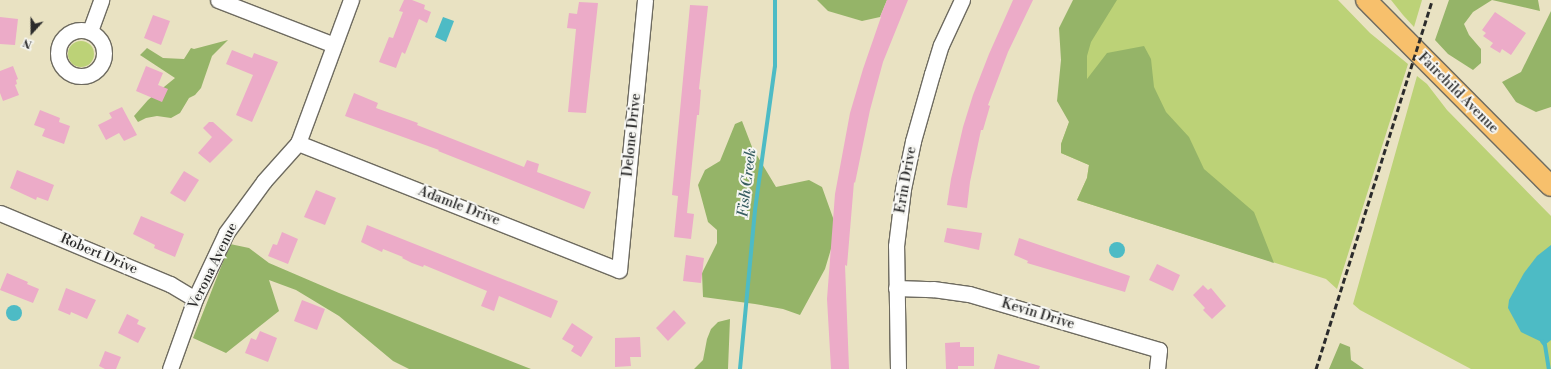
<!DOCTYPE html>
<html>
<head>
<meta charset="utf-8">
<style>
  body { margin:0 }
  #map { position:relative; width:1551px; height:369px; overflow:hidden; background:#e9e2c2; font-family:"Libre Bodoni",serif }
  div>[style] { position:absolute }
  .green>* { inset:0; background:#bcd277 }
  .round { border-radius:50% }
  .forest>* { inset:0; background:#95b468 }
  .water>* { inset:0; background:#4dbbc5 }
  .stream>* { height:4px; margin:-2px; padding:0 2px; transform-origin:2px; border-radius:2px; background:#4dbbc5 }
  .building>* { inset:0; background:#ecabc8 }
  .roads { filter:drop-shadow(1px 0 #6e6b60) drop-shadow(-1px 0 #6e6b60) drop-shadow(0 1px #6e6b60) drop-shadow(0 -1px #6e6b60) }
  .minor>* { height:15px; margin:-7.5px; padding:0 7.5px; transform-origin:7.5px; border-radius:7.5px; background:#fff }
  .minor>.ring { margin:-7.5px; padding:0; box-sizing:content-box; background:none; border:15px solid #fff; border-radius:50% }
  .major>* { height:20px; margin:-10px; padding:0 10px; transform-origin:10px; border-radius:10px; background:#f7c06c }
  .rail>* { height:3px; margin-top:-1.5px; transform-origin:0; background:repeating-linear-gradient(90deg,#2b2b2b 0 6px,transparent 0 9px) }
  span { translate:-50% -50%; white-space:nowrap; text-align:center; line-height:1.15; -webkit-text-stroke:4px #f6f6f2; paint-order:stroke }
  .street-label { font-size:14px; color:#2b2b2b }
  .water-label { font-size:15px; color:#375d61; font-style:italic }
  .north { position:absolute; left:12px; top:12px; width:40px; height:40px; -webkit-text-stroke:3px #f6f6f2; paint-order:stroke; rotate:201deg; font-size:11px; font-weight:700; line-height:16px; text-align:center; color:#2b2b2b }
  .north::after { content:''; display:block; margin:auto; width:14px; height:18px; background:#2b2b2b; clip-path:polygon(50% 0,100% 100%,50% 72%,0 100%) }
</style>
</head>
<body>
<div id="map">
  <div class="green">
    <div style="clip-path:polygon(1093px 0,1338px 0,1370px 33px,1408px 64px,1337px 289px,1326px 279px,1077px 200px,1087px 178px,1089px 165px,1061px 153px,1061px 144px,1081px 90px)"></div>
    <div style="clip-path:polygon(1391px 0,1422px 0,1414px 27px,1403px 15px)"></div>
    <div class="round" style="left:68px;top:41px;width:26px;height:26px"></div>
    <div style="clip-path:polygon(1417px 76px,1427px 84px,1447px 110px,1551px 216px,1551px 369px,1471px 369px,1360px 310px,1353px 304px)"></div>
  </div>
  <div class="forest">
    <div style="clip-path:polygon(817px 0,887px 0,880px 17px,862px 21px,828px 11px)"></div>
    <div style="clip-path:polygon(1073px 0,1117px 0,1091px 42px,1087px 56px,1087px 79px,1107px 53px,1144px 46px,1151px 59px,1154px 87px,1166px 112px,1189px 137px,1204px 169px,1254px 212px,1274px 263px,1077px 200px,1087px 178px,1089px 165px,1061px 153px,1061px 144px,1069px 122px,1057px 101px,1061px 60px,1059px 28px)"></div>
    <div style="clip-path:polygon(1449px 0,1538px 0,1540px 11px,1492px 0,1473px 12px,1464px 24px,1469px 35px,1481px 49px,1481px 63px,1473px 70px,1448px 54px,1435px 40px)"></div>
    <div style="clip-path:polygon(1551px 11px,1551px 107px,1536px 112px,1516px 102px,1502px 82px,1521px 72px)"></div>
    <div style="clip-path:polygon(228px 40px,212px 56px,201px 88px,195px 95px,189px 98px,180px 113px,171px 118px,157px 116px,146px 118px,138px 122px,134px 116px,148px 100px,175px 78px,140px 55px,147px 48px,163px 58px,184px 59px,191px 48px,194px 49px)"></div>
    <div style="clip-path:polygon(742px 121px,752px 147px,776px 187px,809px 180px,822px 187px,837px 229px,825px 269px,800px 315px,783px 309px,755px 304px,703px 297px,702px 273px,717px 243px,717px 230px,708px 222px,698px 185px,705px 170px,720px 161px,735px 124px)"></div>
    <div style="clip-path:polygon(230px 244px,249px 248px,269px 263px,339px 293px,531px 369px,409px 369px,393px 361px,339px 316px,296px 290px,269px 280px,279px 311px,226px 353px,193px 338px)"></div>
    <div style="clip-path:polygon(730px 319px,728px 369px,694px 369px,703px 360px,707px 339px,711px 329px,718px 322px)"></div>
    <div style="clip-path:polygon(1340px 343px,1350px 347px,1351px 360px,1364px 369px,1329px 369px)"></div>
  </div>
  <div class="water">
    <div style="clip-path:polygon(443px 17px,454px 21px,446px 42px,435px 37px)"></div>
    <div class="round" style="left:1109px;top:242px;width:16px;height:16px"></div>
    <div style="clip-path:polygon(1551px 245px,1551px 340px,1546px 344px,1521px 332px,1508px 308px,1509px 300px,1524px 273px,1537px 256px)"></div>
    <div class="round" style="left:6px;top:305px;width:16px;height:16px"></div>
  </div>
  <div class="stream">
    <div style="left:1542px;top:341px;width:5px;rotate:53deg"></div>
    <div style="left:1545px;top:345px;width:24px;rotate:81deg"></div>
    <div style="left:740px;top:369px;width:160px;rotate:-84.6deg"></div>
    <div style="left:755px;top:210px;width:145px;rotate:-82.1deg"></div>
    <div style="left:775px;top:66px;width:66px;rotate:-90deg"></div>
  </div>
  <div class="building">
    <div style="clip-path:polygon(404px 0,412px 0,425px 5px,424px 9px,431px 12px,427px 23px,419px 19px,405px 54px,402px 52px,396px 68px,379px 62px,389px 37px,393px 38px,403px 12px,399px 11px)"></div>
    <div style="clip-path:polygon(887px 0,908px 0,883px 62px,870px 110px,855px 183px,854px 182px,847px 266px,845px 265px,849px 369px,831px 369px,827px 299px,835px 194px,850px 113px,863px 69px,881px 17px,880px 17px)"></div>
    <div style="clip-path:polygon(1013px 0,1033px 0,1008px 52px,988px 105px,990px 106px,983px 130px,981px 130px,970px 182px,967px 208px,947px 205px,951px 179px,963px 127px,973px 95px,989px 54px)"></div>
    <div style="clip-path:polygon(579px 2px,598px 3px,586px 113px,568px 112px,576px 29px,567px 28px,569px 13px,577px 14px)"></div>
    <div style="clip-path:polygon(690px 5px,708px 6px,699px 89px,701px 90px,699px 115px,697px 115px,687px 213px,694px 214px,691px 239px,674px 237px,678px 196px,672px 195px)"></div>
    <div style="clip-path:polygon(1495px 12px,1526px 33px,1511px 55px,1502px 49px,1500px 53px,1490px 47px,1493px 43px,1483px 36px,1486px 33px,1482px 30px)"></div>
    <div style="clip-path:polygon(153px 15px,170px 21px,161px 45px,144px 38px)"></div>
    <div style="clip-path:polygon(0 17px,18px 19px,15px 45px,0 44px)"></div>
    <div style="clip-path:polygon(232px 50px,252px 58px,254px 53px,278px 62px,252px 122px,236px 115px,253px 75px,226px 64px)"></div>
    <div style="clip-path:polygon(13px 66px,18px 79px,16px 80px,17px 84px,15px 85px,19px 95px,3px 101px,0 93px,0 71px)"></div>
    <div style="clip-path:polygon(146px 66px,163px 73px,158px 85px,168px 89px,162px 102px,136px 91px)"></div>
    <div style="clip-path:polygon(354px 93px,378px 103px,376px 108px,418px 123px,417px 125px,524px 167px,527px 160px,539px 164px,537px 172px,591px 192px,584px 209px,438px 151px,439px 150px,345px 116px)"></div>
    <div style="clip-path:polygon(122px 107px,137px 135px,124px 141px,119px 133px,106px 140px,98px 125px,112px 118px,109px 113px)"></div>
    <div style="clip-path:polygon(40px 110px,60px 118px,59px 122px,70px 126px,64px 144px,42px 136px,45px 129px,34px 125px)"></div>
    <div style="clip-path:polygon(209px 122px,213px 122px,233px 140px,210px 163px,198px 153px,212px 137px,203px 128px)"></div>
    <div style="clip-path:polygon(17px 170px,54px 185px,48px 201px,37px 197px,36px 200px,10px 188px)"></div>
    <div style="clip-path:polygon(184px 171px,199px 180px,185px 202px,170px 193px)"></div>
    <div style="clip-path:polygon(316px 190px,336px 198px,325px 225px,304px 217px)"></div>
    <div style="clip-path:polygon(141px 216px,184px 234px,175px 257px,154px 248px,155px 245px,133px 234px)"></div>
    <div style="clip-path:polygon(367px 225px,558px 301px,551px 318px,499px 296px,494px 311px,481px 306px,487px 291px,424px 265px,423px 267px,412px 263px,402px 258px,403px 257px,383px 249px,382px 252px,361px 242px)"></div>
    <div style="clip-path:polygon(947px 228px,982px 233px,979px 250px,944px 242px)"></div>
    <div style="clip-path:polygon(282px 232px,298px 239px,288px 264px,268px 256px,273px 244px,277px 245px)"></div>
    <div style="clip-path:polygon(1019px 238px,1130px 276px,1125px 292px,1027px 263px,1028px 261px,1014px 255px)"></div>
    <div style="clip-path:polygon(686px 255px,704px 258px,701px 283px,683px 281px)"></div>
    <div style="clip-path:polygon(1157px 264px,1180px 275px,1173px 291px,1149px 280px)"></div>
    <div style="clip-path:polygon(7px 273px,28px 282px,27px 284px,39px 289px,33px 303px,0 290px)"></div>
    <div style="clip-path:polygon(1203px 285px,1208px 290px,1211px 288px,1226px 306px,1212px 319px,1203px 310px,1205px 308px,1193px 295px)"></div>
    <div style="clip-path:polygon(66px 288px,96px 300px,87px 319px,71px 312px,70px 315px,58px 310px)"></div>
    <div style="clip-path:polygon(302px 300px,325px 309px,317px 330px,294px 321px)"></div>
    <div style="clip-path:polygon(674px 310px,686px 323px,668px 341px,656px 328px)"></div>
    <div style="clip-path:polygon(127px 314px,139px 320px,137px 324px,146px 328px,138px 343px,118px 333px)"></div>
    <div style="clip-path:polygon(572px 323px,593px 337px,581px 357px,571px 351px,574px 346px,562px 339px)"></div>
    <div style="clip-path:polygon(260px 331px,277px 338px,268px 362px,245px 353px,251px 338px,256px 340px)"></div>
    <div style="clip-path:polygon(640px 337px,641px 357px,630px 357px,631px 366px,615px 367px,615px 338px)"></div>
    <div style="clip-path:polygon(960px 342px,960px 347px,974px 347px,974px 366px,958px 366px,958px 369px,946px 369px,945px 343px)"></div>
    <div style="clip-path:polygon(105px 351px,121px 357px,116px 369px,105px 369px,99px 366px)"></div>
    <div style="clip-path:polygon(998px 354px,1040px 366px,1039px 369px,994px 369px)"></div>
  </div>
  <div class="roads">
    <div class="minor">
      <div style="left:218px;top:0;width:124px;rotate:21.2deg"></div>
      <div class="ring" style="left:58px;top:30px;width:31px;height:31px"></div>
      <div style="left:90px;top:31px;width:33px;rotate:-70deg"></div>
      <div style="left:298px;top:143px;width:345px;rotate:21.6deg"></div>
      <div style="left:619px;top:270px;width:271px;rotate:-84.5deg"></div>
      <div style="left:0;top:213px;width:184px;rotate:22.7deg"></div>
      <div style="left:170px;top:284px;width:29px;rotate:31deg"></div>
      <div style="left:896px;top:288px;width:37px;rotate:2deg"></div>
      <div style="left:933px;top:289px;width:36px;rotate:8deg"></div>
      <div style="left:969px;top:294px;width:198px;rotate:16.4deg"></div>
      <div style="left:1159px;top:350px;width:19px;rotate:96deg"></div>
      <div style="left:170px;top:369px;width:74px;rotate:-70.3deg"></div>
      <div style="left:195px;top:299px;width:73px;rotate:-64.8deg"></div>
      <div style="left:226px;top:233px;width:64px;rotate:-53.8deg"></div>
      <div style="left:264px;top:181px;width:51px;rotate:-48.2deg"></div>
      <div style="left:298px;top:143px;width:153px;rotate:-69.7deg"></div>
      <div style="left:898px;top:369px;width:123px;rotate:-90.9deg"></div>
      <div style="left:896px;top:246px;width:57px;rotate:-83deg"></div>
      <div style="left:903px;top:189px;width:49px;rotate:-78.2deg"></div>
      <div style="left:913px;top:141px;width:70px;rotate:-74.2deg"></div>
      <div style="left:932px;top:74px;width:30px;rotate:-73deg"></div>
      <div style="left:941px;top:45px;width:50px;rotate:-65deg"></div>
    </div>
    <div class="major">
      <div style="left:1366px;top:0;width:262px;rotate:45.2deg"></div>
    </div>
  </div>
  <div class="rail">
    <div style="left:1316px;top:369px;width:387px;rotate:-72.5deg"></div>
  </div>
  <div class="street-label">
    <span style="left:1458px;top:93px;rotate:45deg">Fairchild Avenue</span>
    <span style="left:632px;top:135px;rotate:-84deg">Delone Drive</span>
    <span style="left:906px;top:180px;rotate:-80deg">Erin Drive</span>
    <span style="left:459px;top:206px;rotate:21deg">Adamle Drive</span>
    <span style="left:99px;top:254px;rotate:23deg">Robert Drive</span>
    <span style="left:213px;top:266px;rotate:-64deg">Verona Avenue</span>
    <span style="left:1038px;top:314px;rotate:17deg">Kevin Drive</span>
  </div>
  <div class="water-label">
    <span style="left:747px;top:183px;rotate:-83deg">Fish Creek</span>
  </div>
  <div class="north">N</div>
</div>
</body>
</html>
